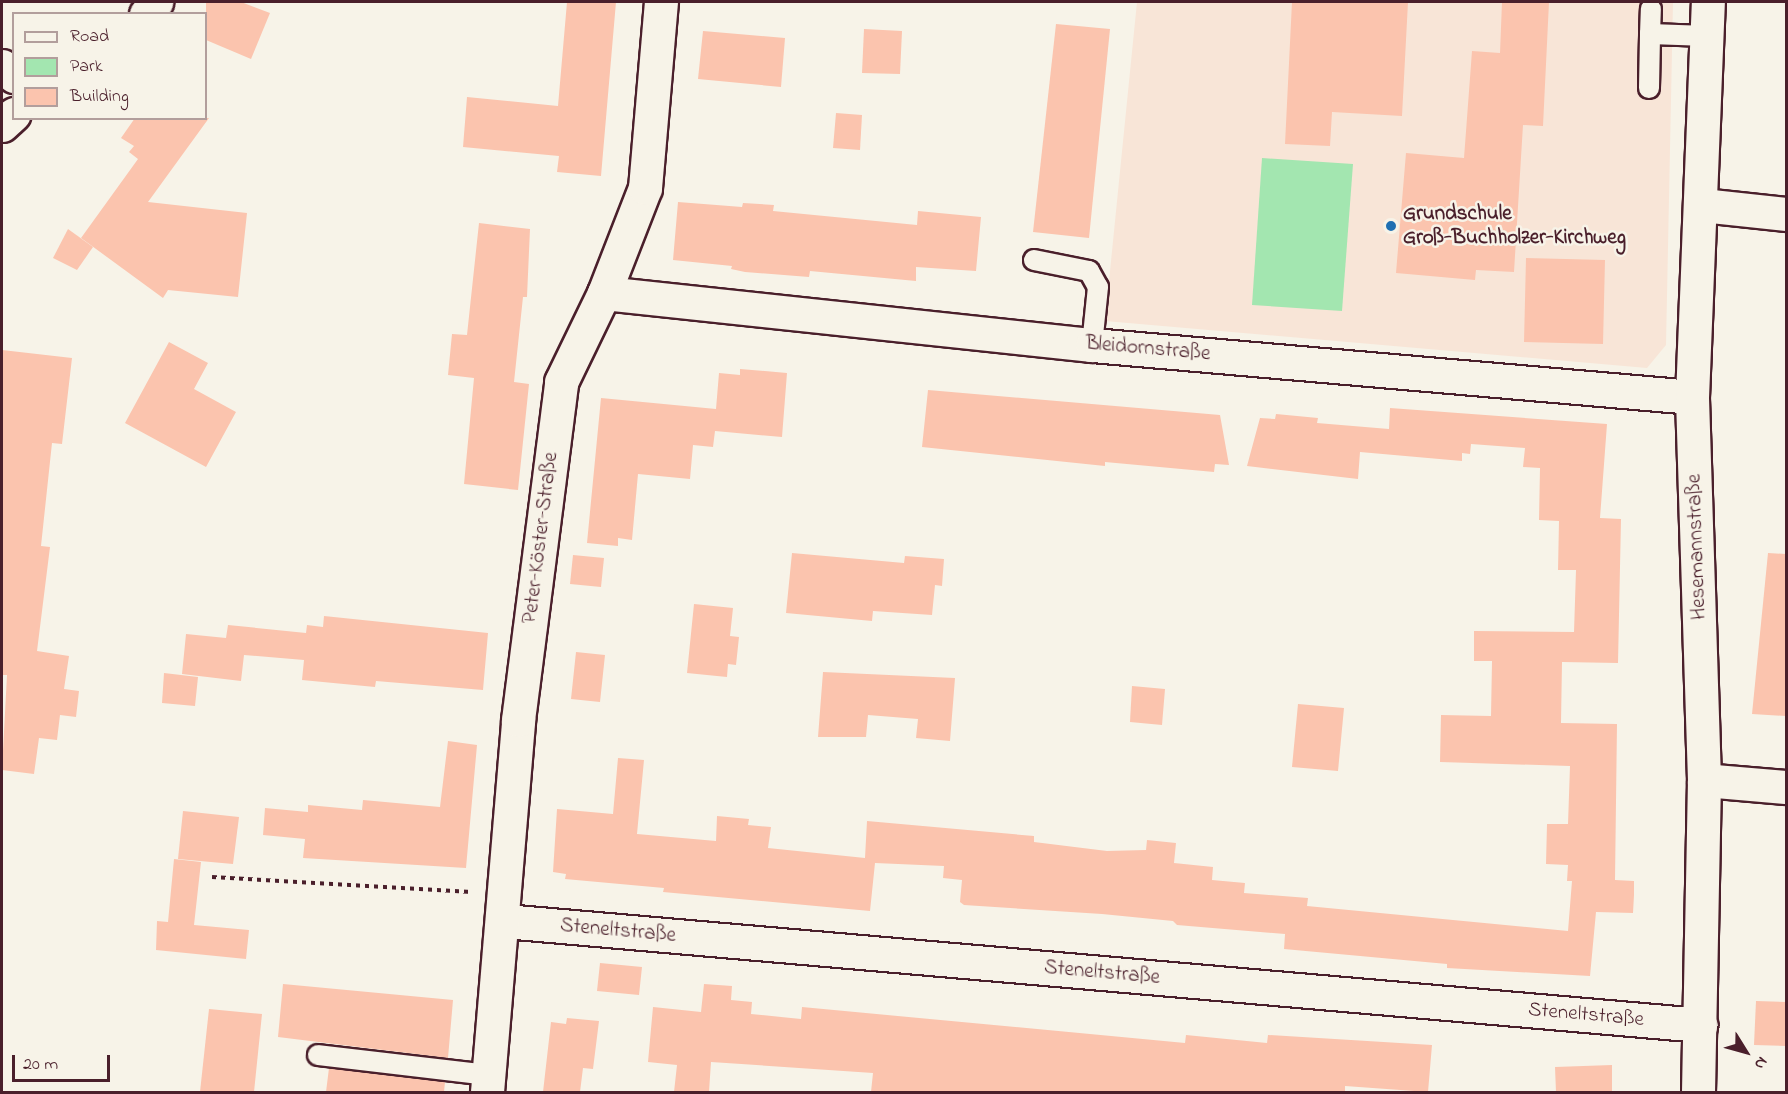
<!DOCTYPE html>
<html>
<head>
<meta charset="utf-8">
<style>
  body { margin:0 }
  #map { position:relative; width:1788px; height:1094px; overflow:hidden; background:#f7f3e8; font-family:"Indie Flower",sans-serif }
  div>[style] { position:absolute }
  .built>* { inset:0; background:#f8e5d7 }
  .green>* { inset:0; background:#a3e6b0 }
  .building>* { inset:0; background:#fbc4ae }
  .path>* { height:4px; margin-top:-2px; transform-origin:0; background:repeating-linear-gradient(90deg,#4a1f2b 0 4.5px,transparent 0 9px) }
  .roads { filter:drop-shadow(2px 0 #4a1f2b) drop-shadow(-2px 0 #4a1f2b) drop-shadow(0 2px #4a1f2b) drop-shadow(0 -2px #4a1f2b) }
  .lane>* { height:20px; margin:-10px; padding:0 10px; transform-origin:10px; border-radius:10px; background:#f7f3e8 }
  .street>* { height:33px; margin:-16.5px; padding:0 16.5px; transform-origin:16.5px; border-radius:16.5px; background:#f7f3e8 }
  .secondary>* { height:33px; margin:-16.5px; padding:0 16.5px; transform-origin:16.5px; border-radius:16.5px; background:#f7f3e8 }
  .dots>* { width:16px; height:16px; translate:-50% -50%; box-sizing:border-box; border:3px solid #f7f3e8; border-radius:50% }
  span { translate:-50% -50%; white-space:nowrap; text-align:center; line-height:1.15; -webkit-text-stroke:5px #f7f3e8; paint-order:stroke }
  .poi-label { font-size:21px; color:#4a1f2b; font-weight:700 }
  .left { translate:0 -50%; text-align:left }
  .street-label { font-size:21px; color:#4a1f2b }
  .frame { position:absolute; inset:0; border:3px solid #4a1f2b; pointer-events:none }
  .legend { position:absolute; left:12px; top:12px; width:195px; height:108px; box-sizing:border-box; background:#f7f3e8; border:2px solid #b29e9c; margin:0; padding:8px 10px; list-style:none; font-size:18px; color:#4a1f2b }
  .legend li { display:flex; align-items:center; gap:12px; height:30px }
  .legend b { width:30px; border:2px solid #b29e9c }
  .north { position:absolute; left:1716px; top:1022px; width:60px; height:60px; -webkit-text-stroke:4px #f7f3e8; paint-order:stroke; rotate:127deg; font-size:16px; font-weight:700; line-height:24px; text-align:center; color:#4a1f2b }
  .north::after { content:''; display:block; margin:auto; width:21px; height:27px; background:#4a1f2b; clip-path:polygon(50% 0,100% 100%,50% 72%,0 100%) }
  .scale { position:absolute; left:12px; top:1055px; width:98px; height:27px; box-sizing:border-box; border:3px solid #4a1f2b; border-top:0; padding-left:8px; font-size:18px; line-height:21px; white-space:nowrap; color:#4a1f2b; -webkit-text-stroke:4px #f7f3e8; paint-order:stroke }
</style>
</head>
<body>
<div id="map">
  <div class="built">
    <div style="clip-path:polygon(1137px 2px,1673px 2px,1666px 345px,1647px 368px,1105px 321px)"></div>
  </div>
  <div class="green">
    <div style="clip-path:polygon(1262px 158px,1353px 164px,1342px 311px,1252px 305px)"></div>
  </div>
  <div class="building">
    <div style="clip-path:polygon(206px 2px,241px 2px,270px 13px,251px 59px,206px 40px)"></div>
    <div style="clip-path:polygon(567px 2px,616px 2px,601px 176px,557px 172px,559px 156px,463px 147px,467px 97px,558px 106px)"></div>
    <div style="clip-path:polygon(1292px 2px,1408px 2px,1402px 116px,1332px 112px,1330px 146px,1285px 144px)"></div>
    <div style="clip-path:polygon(1502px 2px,1549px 2px,1543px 126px,1523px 125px,1514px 272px,1476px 270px,1475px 280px,1396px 273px,1406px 153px,1464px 158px,1472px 51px,1500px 53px)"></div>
    <div style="clip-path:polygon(1056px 24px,1110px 29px,1089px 238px,1033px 232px)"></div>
    <div style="clip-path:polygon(864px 29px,902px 31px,900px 74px,862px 73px)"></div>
    <div style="clip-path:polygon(703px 31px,785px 38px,781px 87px,698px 79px)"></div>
    <div style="clip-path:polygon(836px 113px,862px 115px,860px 150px,833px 148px)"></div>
    <div style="clip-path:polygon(135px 118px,209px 118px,148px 202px,247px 213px,238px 297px,168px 290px,163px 298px,81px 238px,138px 159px,129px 152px,134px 146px,121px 138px)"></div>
    <div style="clip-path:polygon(678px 202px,742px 207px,743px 203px,774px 205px,773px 211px,917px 225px,918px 211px,981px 217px,976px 271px,916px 267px,916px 281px,810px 271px,809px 277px,745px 272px,731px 269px,732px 266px,673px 260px)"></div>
    <div style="clip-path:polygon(479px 223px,530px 229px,527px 297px,523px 297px,514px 382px,529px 384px,518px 490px,464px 484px,474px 378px,448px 375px,452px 334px,467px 335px)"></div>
    <div style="clip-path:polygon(68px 229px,93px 247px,77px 270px,53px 258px)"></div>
    <div style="clip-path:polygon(1526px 258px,1605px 260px,1603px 344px,1524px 342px)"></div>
    <div style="clip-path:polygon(169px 342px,208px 363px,194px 389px,236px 412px,206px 467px,125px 423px)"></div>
    <div style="clip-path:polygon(2px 350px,72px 358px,62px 444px,52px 443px,41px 546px,50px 547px,37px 651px,69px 656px,64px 689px,79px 691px,76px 717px,60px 715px,57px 740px,39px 738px,34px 774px,2px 770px,7px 675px,2px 675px)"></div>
    <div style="clip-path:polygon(740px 369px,787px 373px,782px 437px,715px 431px,713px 447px,693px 445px,690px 479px,638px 474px,632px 540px,618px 538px,618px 546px,587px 543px,601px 398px,716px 409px,719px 373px,740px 375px)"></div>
    <div style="clip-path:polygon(928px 390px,1220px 415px,1229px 465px,1215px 464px,1214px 472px,1105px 462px,1105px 466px,922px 447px)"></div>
    <div style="clip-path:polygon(1390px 408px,1607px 424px,1600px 518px,1621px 519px,1618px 663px,1562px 662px,1561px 723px,1617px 724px,1615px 880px,1634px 881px,1634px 895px,1633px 913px,1596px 912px,1590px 976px,1447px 968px,1447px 964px,1284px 949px,1285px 934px,1177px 925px,1173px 921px,1102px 914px,964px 905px,960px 902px,962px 880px,943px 878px,944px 866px,875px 863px,870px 911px,663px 892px,664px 888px,565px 879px,566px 874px,553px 872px,557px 809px,613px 814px,618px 758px,644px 760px,637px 834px,716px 841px,717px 816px,749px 819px,748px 825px,771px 827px,768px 848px,865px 858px,867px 821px,1034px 836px,1034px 842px,1107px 851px,1146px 850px,1147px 840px,1176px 843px,1174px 863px,1213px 867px,1212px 880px,1245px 883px,1244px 893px,1308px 898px,1307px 906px,1568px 931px,1572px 881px,1567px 881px,1568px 865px,1546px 864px,1547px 824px,1568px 824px,1570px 766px,1440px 762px,1441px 715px,1491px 716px,1492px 661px,1474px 661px,1474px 631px,1574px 632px,1576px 570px,1558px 570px,1559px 521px,1539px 520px,1540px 468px,1523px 467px,1525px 448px,1471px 444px,1470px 454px,1462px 453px,1462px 461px,1360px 452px,1358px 479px,1247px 466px,1260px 418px,1275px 419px,1276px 414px,1318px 418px,1317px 423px,1389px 429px)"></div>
    <div style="clip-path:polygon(792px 553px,904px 563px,905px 556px,944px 559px,942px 586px,935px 585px,932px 615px,873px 611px,872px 621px,786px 613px)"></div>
    <div style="clip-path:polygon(1768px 553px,1786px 554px,1786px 716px,1752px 714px)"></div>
    <div style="clip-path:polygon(573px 555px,604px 558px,601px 587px,570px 584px)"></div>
    <div style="clip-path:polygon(694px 604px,733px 608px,730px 636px,739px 637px,736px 665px,728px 664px,727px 677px,687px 673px)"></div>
    <div style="clip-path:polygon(324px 616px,488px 633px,483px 690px,376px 681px,375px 687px,302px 680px,304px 660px,244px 655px,241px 681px,182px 674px,186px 634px,226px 638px,228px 625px,306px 633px,307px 625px,323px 627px)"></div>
    <div style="clip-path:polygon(576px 652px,605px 655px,600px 702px,571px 699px)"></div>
    <div style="clip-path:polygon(823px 672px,955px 678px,950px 741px,916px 738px,918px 719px,868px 715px,866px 737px,818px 737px)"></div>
    <div style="clip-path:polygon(164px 673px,198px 677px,195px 706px,162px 703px)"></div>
    <div style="clip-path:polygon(1132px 686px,1165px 689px,1162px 725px,1130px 722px)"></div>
    <div style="clip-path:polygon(1298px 704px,1344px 708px,1338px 771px,1292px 767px)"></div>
    <div style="clip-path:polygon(448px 741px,477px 745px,466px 868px,303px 858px,305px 839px,263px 835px,265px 808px,308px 812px,308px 805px,362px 810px,363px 800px,440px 807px)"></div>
    <div style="clip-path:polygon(183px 811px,239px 817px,233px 864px,178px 859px)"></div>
    <div style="clip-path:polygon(174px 859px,201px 862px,194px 925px,249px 930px,246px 959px,156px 950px,157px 921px,168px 922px)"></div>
    <div style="clip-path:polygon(600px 963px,642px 967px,639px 995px,597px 991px)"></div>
    <div style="clip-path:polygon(283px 984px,453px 1000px,448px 1058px,278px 1037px)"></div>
    <div style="clip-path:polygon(704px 984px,732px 986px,731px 1000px,752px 1002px,751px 1014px,801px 1019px,802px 1007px,1185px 1043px,1186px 1035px,1267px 1043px,1268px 1035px,1432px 1045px,1428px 1092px,1345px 1086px,1345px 1092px,871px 1092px,873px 1073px,711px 1062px,709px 1092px,674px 1092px,677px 1065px,648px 1062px,653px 1007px,701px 1012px)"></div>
    <div style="clip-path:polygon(1756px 1001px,1786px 1002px,1786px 1046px,1754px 1045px)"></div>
    <div style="clip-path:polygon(209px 1009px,262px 1014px,254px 1092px,200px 1092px)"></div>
    <div style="clip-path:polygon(567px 1018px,599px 1021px,593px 1069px,583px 1068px,580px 1092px,543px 1092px,551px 1022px,566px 1024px)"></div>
    <div style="clip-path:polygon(1612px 1065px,1612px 1092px,1556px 1092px,1555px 1067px)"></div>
    <div style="clip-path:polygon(329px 1068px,445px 1082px,444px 1092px,326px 1092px)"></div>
  </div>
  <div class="path">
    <div style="left:212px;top:877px;width:260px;rotate:3.3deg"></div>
  </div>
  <div class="roads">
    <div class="lane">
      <div style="left:1650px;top:34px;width:25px;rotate:-88deg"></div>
      <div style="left:1649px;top:88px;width:54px;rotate:-88.9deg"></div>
      <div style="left:1650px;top:34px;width:57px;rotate:2deg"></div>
      <div style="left:1034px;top:260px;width:56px;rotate:11.3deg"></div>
      <div style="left:1089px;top:271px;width:18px;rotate:61deg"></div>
      <div style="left:1098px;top:287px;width:58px;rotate:95.9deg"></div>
      <div style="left:318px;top:1055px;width:172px;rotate:6.7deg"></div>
    </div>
    <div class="street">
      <div style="left:2px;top:66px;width:16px;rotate:40deg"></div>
      <div style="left:1702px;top:205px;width:84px;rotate:6.1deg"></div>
      <div style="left:604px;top:293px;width:491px;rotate:6.1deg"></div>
      <div style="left:1092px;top:345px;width:602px;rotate:4.95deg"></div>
      <div style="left:1704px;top:780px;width:82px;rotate:4.9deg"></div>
      <div style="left:504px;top:921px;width:1201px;rotate:4.97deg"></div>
      <div style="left:487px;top:1092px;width:373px;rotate:-85.2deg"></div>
      <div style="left:518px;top:720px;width:341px;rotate:-82.7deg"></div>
      <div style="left:561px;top:382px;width:99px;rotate:-64.2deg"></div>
      <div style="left:604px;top:293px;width:113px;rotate:-68.7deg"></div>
      <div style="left:645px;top:188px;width:187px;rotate:-85.1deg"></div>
      <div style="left:1698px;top:1092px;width:312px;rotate:-88.9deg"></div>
      <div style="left:1704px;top:780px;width:383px;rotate:-91.8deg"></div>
      <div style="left:1692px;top:397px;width:395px;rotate:-87.7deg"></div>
    </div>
    <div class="secondary">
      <div style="left:146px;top:14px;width:16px;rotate:-50deg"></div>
      <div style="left:2px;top:125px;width:16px;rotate:-43deg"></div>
    </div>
  </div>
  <div class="dots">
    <div style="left:1391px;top:226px;background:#1f6fb2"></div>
  </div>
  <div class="poi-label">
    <span class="left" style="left:1403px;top:226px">Grundschule<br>Groß-Buchholzer-Kirchweg</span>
  </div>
  <div class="street-label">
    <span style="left:1148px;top:349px;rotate:5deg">Bleidornstraße</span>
    <span style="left:541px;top:538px;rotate:-83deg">Peter-Köster-Straße</span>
    <span style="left:1697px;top:547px;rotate:-92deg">Hesemannstraße</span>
    <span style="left:618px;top:931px;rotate:5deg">Steneltstraße</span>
    <span style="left:1102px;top:973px;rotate:5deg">Steneltstraße</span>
    <span style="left:1586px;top:1015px;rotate:5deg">Steneltstraße</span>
  </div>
  <div class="frame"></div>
  <ul class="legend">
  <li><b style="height:8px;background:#f7f3e8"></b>Road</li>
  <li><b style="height:16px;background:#a3e6b0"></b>Park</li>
  <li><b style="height:16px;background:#fbc4ae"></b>Building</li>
  </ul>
  <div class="north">N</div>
  <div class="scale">20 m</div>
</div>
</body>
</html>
